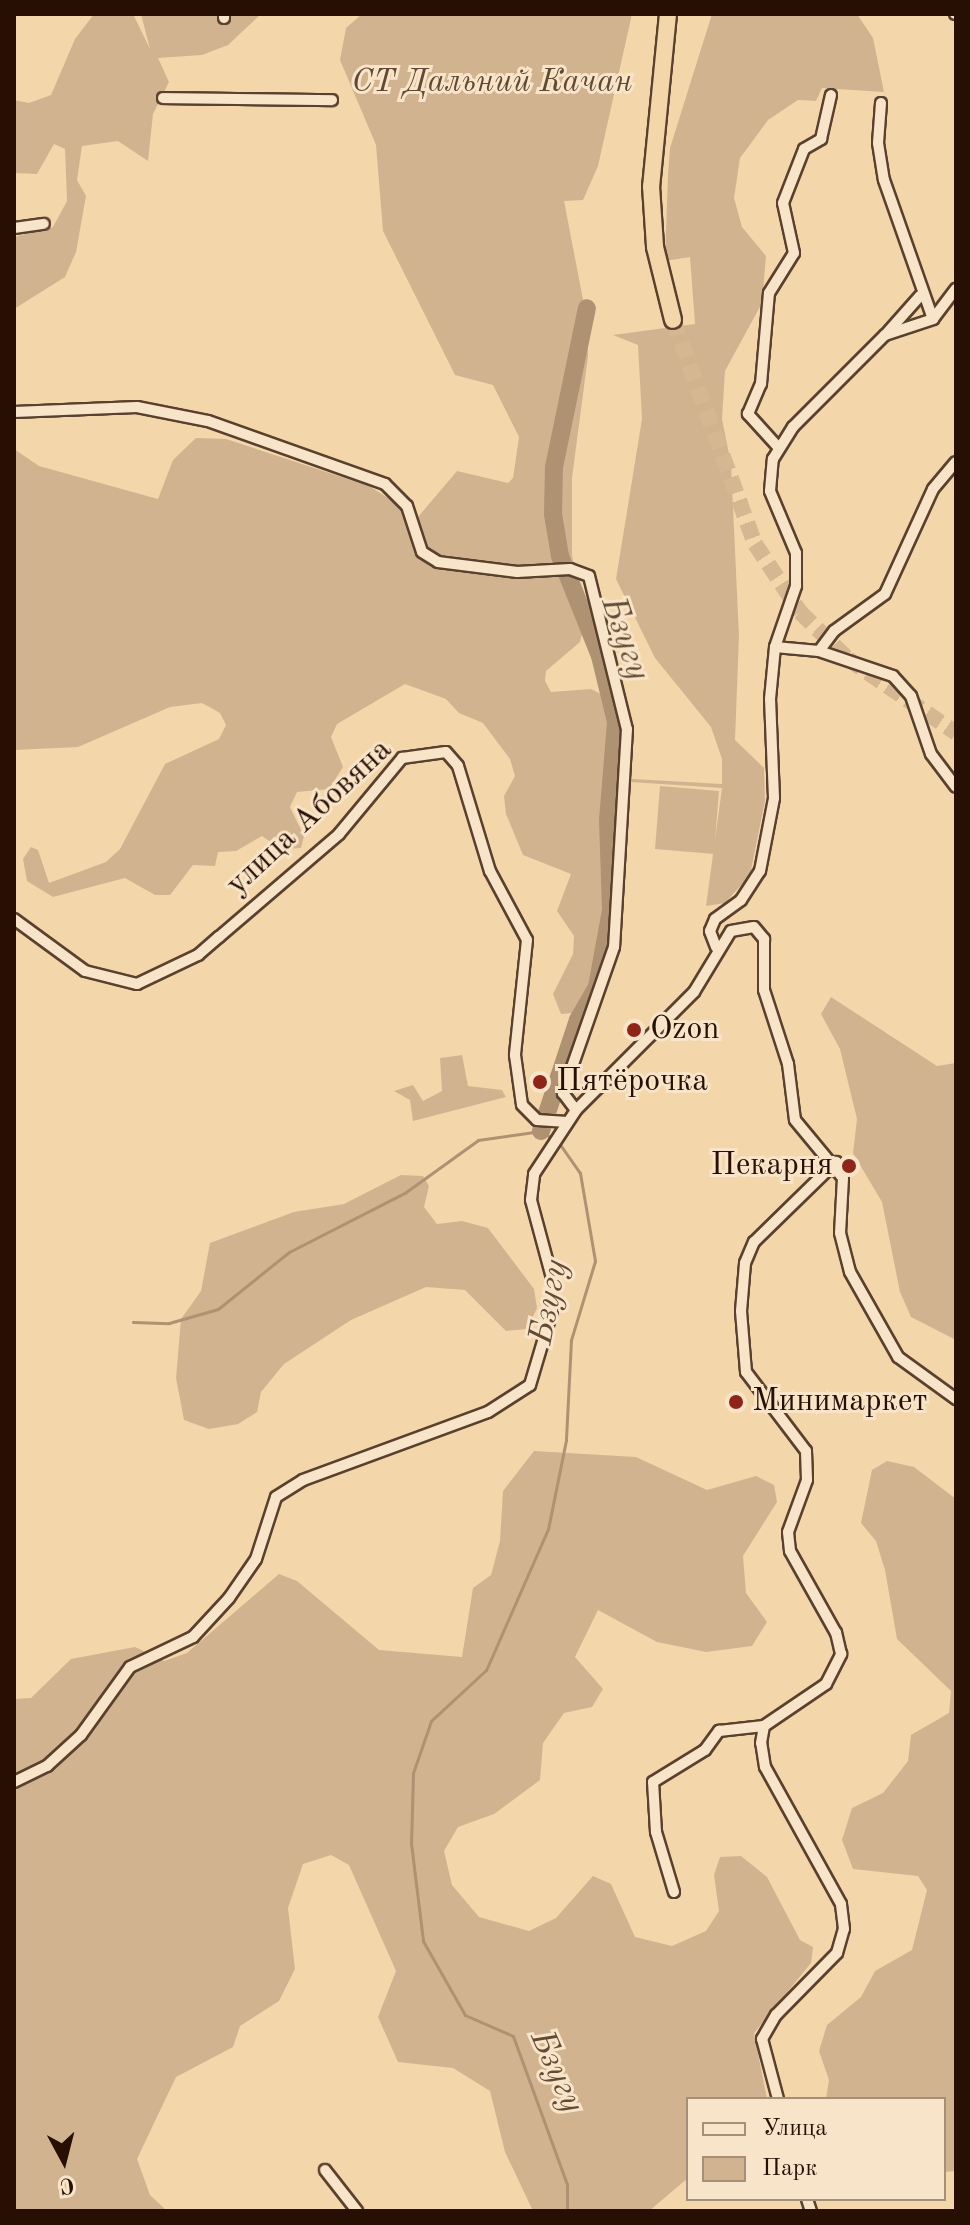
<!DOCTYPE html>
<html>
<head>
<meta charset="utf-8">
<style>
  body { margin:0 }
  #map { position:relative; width:970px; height:2225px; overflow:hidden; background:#f4d6ab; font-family:"Old Standard TT",serif }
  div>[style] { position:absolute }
  .green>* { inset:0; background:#d1b48f }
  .stream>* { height:3px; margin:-1.5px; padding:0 1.5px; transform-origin:1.5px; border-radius:1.5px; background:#ae9272 }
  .river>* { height:18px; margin:-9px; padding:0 9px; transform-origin:9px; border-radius:9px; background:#ae9272 }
  .highway-tunnel>* { height:16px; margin-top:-8px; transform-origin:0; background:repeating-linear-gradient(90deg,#d5b892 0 16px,transparent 0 24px) }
  .roads { filter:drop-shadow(2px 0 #5a412e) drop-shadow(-2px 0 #5a412e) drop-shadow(0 2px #5a412e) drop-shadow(0 -2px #5a412e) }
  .minor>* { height:10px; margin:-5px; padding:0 5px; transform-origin:5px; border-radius:5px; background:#f8e4c8 }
  .highway>* { height:16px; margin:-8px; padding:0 8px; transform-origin:8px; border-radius:8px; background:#f4d6ab }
  .dots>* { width:22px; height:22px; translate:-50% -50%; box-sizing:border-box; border:4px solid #f8e4c8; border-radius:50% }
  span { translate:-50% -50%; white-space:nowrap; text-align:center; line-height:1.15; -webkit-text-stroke:6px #f8e4c8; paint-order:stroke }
  .park-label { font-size:32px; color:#624935; font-style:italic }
  .street-label { font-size:32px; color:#270f04 }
  .poi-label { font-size:32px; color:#270f04 }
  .left { translate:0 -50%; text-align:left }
  .right { translate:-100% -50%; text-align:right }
  .water-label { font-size:34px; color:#644a35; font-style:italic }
  .frame { position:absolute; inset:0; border:16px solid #270f04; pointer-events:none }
  .legend { position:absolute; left:686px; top:2097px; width:260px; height:104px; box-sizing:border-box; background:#f8e4c8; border:2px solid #a48f7a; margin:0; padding:10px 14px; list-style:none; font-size:24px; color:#270f04 }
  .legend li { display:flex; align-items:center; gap:16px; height:40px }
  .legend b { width:40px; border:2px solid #a48f7a }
  .north { position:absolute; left:24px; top:2121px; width:80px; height:80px; -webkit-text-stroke:6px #f8e4c8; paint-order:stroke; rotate:173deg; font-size:22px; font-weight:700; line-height:32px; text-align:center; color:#270f04 }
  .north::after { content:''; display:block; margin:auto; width:28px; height:36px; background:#270f04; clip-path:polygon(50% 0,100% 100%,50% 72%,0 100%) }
</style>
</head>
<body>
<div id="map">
  <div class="green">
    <div style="clip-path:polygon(94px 14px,133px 14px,150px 49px,141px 14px,261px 14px,228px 45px,202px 55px,158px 58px,169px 82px,153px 114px,148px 161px,118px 141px,82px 146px,77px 180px,86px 196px,76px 252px,65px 277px,14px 309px,14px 237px,53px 227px,67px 201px,65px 149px,54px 144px,37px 174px,14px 173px,14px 100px,29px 103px,51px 95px,75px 39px)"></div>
    <div style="clip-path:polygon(362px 14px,632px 14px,598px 166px,583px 200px,564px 201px,586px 315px,588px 356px,572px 478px,572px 555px,584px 626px,580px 642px,546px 671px,545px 681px,551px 692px,591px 689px,605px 696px,613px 716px,615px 778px,722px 784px,722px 759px,711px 727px,655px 658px,616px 579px,642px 419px,638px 345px,613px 335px,695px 324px,690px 257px,665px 261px,668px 175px,670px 148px,712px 14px,857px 14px,873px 38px,884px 92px,822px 88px,816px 101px,798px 100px,768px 120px,740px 158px,734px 198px,742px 227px,766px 256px,762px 303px,725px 371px,722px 419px,731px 464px,739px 636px,735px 740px,764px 768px,765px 801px,750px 875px,725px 903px,706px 906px,722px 788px,615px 781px,611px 939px,585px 1012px,561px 1014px,553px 994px,573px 954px,574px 936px,557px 911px,571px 874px,523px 855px,506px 814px,504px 796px,515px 776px,510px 759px,483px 723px,459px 713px,446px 699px,405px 684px,337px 724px,331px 737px,343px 767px,329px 789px,297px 792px,290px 807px,304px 836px,301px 848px,281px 849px,262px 836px,236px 851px,218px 852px,215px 866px,193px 865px,170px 895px,155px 895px,125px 878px,53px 897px,27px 881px,23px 859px,31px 847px,38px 850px,49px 883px,106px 862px,120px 849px,165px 764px,219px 739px,226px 725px,220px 713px,202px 703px,170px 707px,78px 747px,14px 750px,14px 449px,39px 466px,158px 499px,173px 460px,196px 438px,226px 439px,369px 486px,418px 517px,457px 471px,508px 483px,513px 478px,519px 437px,493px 385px,455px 375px,383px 231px,376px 145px,340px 60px,346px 28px)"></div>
    <div style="clip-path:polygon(660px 786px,719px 791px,714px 854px,655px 849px)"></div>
    <div style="clip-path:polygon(831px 997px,937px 1066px,956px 1063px,956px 1340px,911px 1317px,900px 1292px,882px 1202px,853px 1153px,857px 1119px,840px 1049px,821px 1014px)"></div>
    <div style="clip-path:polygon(462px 1055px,468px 1086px,502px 1090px,506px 1097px,413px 1121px,410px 1100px,394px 1091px,413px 1085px,423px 1101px,442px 1091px,440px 1058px)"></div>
    <div style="clip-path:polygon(401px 1175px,423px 1176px,429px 1186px,424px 1207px,437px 1224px,462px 1221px,488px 1228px,534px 1289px,537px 1308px,527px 1329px,506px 1331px,465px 1290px,426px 1287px,351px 1320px,284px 1364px,261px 1392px,257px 1412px,238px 1424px,209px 1429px,184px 1420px,176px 1378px,181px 1319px,201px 1291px,210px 1243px,294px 1212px,344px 1204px)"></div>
    <div style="clip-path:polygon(534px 1451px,636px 1457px,707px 1490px,756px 1476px,774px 1485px,777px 1502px,743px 1556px,746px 1593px,767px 1622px,752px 1646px,706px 1652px,657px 1642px,598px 1610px,575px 1657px,603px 1689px,592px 1707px,564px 1713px,543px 1743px,540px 1780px,494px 1814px,458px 1827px,444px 1851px,452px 1885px,479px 1917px,529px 1931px,556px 1918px,593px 1876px,611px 1884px,635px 1937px,672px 1946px,706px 1931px,719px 1911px,714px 1875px,720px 1857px,741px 1856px,767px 1877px,800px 1940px,813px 1947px,811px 1963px,754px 2033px,767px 2099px,688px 2099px,688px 2178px,649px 2211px,533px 2211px,505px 2152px,490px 2091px,453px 2068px,398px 2062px,378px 2017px,396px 1971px,349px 1865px,331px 1855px,303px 1864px,288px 1908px,295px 1969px,279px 2001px,240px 2026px,233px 2047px,176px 2077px,137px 2159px,150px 2195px,167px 2211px,14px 2211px,14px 1699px,31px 1698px,71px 1659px,135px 1647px,164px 1661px,187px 1653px,279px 1574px,297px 1581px,379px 1650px,462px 1657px,473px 1588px,491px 1575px,500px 1541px,503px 1491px)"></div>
    <div style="clip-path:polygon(887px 1461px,914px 1467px,956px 1499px,956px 2171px,944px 2172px,944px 2099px,826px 2099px,829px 2080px,819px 2051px,827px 2025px,861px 1997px,875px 1971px,912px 1950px,927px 1890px,918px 1876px,853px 1869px,842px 1840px,852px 1808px,883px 1793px,908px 1761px,911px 1735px,949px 1713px,951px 1691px,897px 1639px,885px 1570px,876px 1541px,861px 1523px,872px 1470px)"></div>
  </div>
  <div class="stream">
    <div style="left:559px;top:1143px;width:37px;rotate:55deg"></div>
    <div style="left:580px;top:1173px;width:89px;rotate:80.3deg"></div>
    <div style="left:595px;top:1261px;width:83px;rotate:106.9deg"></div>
    <div style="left:571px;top:1340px;width:100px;rotate:92.9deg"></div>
    <div style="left:566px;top:1440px;width:91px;rotate:101.4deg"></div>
    <div style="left:548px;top:1529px;width:154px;rotate:113.7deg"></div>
    <div style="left:486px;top:1670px;width:75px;rotate:137.2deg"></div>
    <div style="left:431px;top:1721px;width:55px;rotate:109.1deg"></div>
    <div style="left:413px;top:1773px;width:70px;rotate:91.6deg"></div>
    <div style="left:411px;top:1843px;width:99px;rotate:83deg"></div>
    <div style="left:423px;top:1941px;width:85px;rotate:60.4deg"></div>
    <div style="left:465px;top:2015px;width:52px;rotate:23.6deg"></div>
    <div style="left:513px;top:2036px;width:158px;rotate:70deg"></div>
    <div style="left:567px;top:2184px;width:27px;rotate:90deg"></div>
    <div style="left:133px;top:1322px;width:36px;rotate:2deg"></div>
    <div style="left:169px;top:1323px;width:51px;rotate:-15.9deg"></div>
    <div style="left:218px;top:1309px;width:91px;rotate:-38.8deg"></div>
    <div style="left:289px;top:1252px;width:131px;rotate:-27.1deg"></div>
    <div style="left:406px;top:1192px;width:89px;rotate:-35.8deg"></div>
    <div style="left:478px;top:1140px;width:64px;rotate:-8.1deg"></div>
    <div style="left:541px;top:1131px;width:14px;rotate:34deg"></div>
  </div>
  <div class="river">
    <div style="left:541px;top:1131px;width:117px;rotate:-71.6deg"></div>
    <div style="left:578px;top:1020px;width:38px;rotate:-60deg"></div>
    <div style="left:597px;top:987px;width:78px;rotate:-79.7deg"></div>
    <div style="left:611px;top:910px;width:90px;rotate:-91.9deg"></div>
    <div style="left:608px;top:820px;width:98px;rotate:-85.3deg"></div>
    <div style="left:616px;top:722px;width:68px;rotate:-103.6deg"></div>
    <div style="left:600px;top:656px;width:108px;rotate:-111.8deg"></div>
    <div style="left:560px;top:556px;width:43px;rotate:-99.5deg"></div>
    <div style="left:553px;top:514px;width:47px;rotate:-88.8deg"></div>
    <div style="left:554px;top:467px;width:162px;rotate:-78.3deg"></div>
  </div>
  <div class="highway-tunnel">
    <div style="left:673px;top:320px;width:239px;rotate:69.9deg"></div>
    <div style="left:755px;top:544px;width:82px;rotate:56.5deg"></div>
    <div style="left:800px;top:612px;width:67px;rotate:44.4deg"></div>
    <div style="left:848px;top:659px;width:131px;rotate:34.4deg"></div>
  </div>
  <div class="roads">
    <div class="minor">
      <div style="left:224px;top:14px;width:4px;rotate:90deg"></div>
      <div style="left:955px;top:14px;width:1px"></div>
      <div style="left:163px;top:98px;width:169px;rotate:0.7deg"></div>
      <div style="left:881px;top:103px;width:40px;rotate:94.3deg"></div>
      <div style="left:878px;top:143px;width:37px;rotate:81deg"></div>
      <div style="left:884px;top:180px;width:147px;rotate:70.6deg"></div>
      <div style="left:14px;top:228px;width:30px;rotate:-8deg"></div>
      <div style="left:887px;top:333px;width:50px;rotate:-48.3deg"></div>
      <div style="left:14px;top:412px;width:123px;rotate:-2.3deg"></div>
      <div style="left:137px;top:407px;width:72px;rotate:11.2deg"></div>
      <div style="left:208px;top:421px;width:188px;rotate:19.6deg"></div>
      <div style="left:385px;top:484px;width:31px;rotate:45deg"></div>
      <div style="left:407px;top:506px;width:48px;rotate:71.9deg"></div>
      <div style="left:422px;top:552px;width:19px;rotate:32deg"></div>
      <div style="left:438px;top:562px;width:80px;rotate:7.2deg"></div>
      <div style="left:517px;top:572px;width:53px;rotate:-3.2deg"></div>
      <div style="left:570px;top:569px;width:20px;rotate:20deg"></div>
      <div style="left:589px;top:576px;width:158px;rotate:76.1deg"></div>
      <div style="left:627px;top:729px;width:218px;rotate:93.4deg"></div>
      <div style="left:614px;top:947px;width:155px;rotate:109.3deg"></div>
      <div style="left:563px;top:1093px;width:21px;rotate:53deg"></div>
      <div style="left:778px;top:447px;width:45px;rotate:-132.3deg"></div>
      <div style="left:748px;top:414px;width:33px;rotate:-67deg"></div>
      <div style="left:761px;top:384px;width:91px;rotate:-85deg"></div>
      <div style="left:769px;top:293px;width:47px;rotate:-58deg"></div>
      <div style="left:794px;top:253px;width:51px;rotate:-102.4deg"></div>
      <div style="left:783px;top:203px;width:58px;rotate:-68.7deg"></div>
      <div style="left:804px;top:149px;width:20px;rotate:-30deg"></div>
      <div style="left:821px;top:139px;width:45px;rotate:-77.2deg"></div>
      <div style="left:775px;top:647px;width:44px;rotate:5.2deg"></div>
      <div style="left:819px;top:651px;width:78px;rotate:18.7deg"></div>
      <div style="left:893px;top:676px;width:27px;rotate:48deg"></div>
      <div style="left:911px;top:696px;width:61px;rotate:71deg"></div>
      <div style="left:931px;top:754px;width:41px;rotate:52.9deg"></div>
      <div style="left:819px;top:651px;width:25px;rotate:-53deg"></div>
      <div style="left:834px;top:631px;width:63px;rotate:-36deg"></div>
      <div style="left:885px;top:594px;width:115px;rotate:-65.4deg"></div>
      <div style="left:933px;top:489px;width:35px;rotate:-50deg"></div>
      <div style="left:14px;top:919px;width:88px;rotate:36.2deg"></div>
      <div style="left:85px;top:971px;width:54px;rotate:14deg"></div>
      <div style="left:137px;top:984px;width:68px;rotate:-25.4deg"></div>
      <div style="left:198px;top:955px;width:28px;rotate:-41deg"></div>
      <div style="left:219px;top:937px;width:158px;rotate:-40.6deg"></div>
      <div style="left:339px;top:834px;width:99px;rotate:-50.3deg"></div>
      <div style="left:402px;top:758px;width:44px;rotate:-7.8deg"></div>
      <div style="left:446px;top:752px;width:18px;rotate:49deg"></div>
      <div style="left:458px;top:766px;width:110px;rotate:73.1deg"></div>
      <div style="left:490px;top:871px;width:78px;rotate:61.8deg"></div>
      <div style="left:527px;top:940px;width:116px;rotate:96deg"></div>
      <div style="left:515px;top:1055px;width:50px;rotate:82deg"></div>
      <div style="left:522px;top:1105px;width:21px;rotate:45deg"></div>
      <div style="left:537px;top:1120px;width:30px;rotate:4deg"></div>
      <div style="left:716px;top:947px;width:17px;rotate:-111deg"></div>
      <div style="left:710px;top:931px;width:13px;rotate:-67deg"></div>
      <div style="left:715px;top:919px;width:32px;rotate:-36deg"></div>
      <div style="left:741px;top:900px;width:35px;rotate:-57deg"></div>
      <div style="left:760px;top:871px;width:74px;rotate:-79.1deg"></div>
      <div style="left:774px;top:798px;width:99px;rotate:-92.3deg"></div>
      <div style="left:770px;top:699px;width:52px;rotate:-84.5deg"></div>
      <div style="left:775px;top:647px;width:65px;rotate:-71deg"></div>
      <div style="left:796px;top:586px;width:33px;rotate:-90deg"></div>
      <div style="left:796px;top:553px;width:67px;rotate:-112.8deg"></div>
      <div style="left:770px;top:491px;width:32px;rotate:-85deg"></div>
      <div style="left:773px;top:459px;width:38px;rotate:-58deg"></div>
      <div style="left:793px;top:427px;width:130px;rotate:-45deg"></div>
      <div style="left:885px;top:335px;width:51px;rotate:-18.4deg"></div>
      <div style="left:933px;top:319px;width:38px;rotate:-53deg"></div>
      <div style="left:14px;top:1782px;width:37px;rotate:-26deg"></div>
      <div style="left:47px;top:1766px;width:46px;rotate:-42.4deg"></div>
      <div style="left:81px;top:1735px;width:84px;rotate:-54.2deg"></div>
      <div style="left:130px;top:1667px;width:70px;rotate:-25.5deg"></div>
      <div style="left:193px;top:1637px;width:53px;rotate:-47.3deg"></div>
      <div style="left:229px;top:1598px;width:47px;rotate:-55.3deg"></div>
      <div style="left:256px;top:1559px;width:65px;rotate:-72.1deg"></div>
      <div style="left:276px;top:1497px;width:32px;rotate:-32deg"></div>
      <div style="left:303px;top:1480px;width:197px;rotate:-20.2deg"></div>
      <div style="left:488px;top:1412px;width:50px;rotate:-32.7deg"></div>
      <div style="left:530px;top:1385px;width:77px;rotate:-73.4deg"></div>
      <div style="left:552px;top:1311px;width:33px;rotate:-90deg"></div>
      <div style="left:552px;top:1278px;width:81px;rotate:-105.1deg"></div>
      <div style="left:531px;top:1200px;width:26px;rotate:-83deg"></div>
      <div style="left:534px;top:1174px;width:77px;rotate:-56.7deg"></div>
      <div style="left:576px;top:1110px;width:167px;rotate:-45deg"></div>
      <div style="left:694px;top:992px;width:71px;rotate:-58.8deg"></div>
      <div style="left:731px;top:931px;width:23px;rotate:-10deg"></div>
      <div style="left:754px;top:927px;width:16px;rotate:50deg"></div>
      <div style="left:764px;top:939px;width:51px;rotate:90deg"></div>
      <div style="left:764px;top:990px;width:78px;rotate:72deg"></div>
      <div style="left:788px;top:1064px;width:56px;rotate:82.9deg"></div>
      <div style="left:795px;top:1120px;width:75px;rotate:50.4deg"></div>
      <div style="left:843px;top:1178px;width:55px;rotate:93.1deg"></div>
      <div style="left:840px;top:1233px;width:40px;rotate:75.6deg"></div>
      <div style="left:850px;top:1272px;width:98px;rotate:60.5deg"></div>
      <div style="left:898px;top:1357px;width:72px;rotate:35.9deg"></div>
      <div style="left:674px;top:1892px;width:63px;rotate:-106.7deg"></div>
      <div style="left:656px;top:1832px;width:50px;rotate:-93.4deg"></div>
      <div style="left:653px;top:1782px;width:61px;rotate:-31.6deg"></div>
      <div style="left:705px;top:1750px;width:24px;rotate:-54deg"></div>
      <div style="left:719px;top:1731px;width:45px;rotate:-6.3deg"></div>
      <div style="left:778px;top:2099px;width:62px;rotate:-104.9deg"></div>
      <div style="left:762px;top:2039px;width:28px;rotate:-60deg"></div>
      <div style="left:776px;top:2015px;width:87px;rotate:-45.5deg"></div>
      <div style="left:837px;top:1953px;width:25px;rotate:-74deg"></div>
      <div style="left:844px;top:1929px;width:25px;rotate:-97deg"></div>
      <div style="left:841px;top:1904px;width:157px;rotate:-119deg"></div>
      <div style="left:765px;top:1767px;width:24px;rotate:-99deg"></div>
      <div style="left:761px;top:1743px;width:17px;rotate:-80deg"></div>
      <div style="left:764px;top:1726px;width:75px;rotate:-34.1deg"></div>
      <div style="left:826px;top:1684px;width:34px;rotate:-63deg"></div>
      <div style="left:841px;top:1654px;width:22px;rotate:-103deg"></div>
      <div style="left:836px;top:1633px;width:94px;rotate:-119.3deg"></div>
      <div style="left:790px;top:1551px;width:19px;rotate:-96deg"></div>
      <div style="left:788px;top:1532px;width:55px;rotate:-69.9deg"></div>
      <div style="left:807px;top:1480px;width:29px;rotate:-92deg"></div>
      <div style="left:806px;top:1451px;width:99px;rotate:-127.2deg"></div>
      <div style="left:746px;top:1372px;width:61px;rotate:-94.7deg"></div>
      <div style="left:741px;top:1311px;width:48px;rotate:-85.2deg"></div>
      <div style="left:745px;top:1263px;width:23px;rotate:-67deg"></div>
      <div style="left:754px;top:1242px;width:115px;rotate:-44.3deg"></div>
      <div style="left:325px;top:2170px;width:52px;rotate:52deg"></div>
      <div style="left:807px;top:2199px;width:13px;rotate:72deg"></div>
    </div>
    <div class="highway">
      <div style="left:668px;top:14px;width:173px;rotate:95.6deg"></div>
      <div style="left:651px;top:186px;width:61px;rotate:86.2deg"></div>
      <div style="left:655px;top:247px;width:75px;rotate:76.1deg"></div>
    </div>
  </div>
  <div class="dots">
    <div style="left:634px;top:1030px;background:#8f2418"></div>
    <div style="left:540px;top:1082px;background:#8f2418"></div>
    <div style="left:849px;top:1166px;background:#8f2418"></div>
    <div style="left:736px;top:1402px;background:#8f2418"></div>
  </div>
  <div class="park-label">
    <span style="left:492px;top:83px">СТ Дальний Качан</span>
  </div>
  <div class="street-label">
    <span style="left:310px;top:818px;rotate:-43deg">улица Абовяна</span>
  </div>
  <div class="poi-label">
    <span class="left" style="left:650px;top:1030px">Ozon</span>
    <span class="left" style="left:556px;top:1082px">Пятёрочка</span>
    <span class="right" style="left:833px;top:1166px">Пекарня</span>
    <span class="left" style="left:752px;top:1402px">Минимаркет</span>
  </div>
  <div class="water-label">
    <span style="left:624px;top:639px;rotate:71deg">Бзугу</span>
    <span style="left:550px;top:1302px;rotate:-79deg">Бзугу</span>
    <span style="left:556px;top:2072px;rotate:66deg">Бзугу</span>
  </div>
  <div class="frame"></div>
  <ul class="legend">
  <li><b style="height:10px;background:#f8e4c8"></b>Улица</li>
  <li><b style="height:22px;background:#d1b48f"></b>Парк</li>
  </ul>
  <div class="north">С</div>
</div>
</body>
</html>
